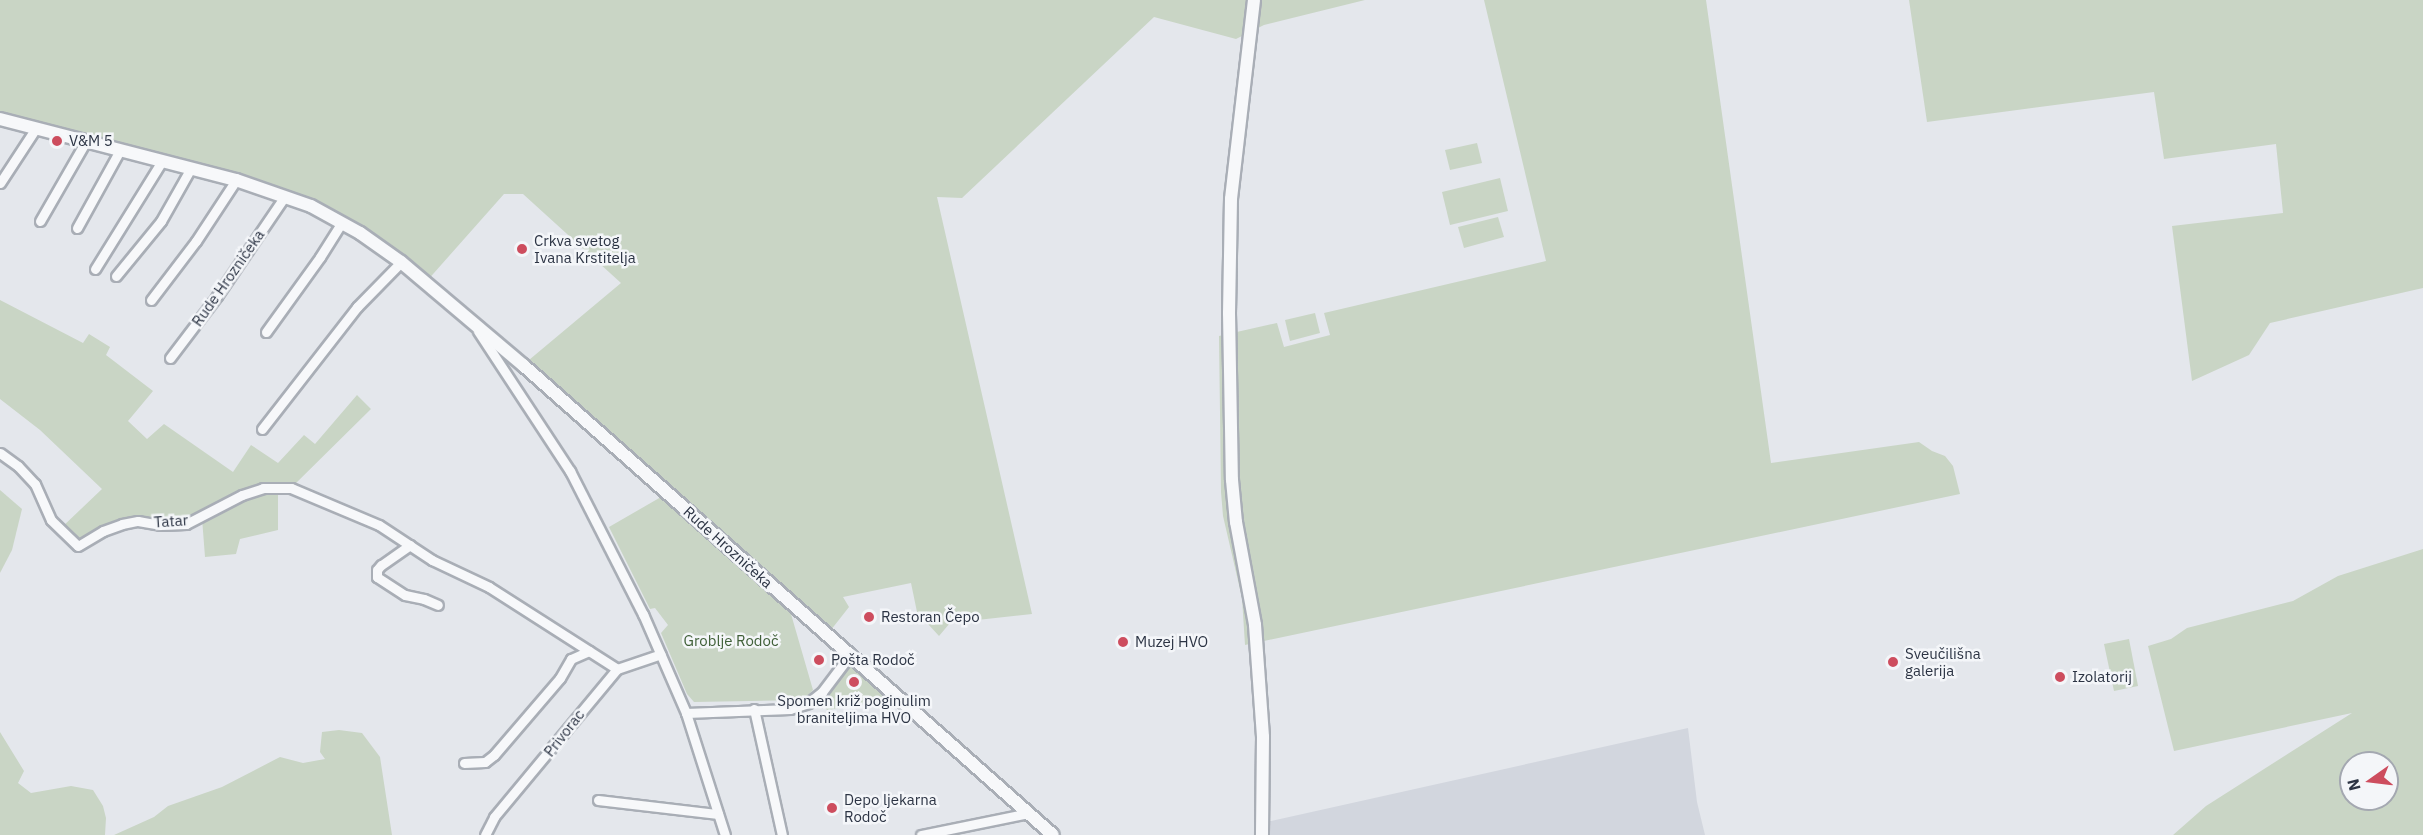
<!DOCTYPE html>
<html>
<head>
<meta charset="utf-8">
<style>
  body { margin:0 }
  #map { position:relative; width:2423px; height:835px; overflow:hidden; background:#e4e7ec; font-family:"IBM Plex Sans",sans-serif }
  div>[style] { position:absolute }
  .built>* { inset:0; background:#d2d6de }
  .green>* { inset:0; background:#c9d5c5 }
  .roads { filter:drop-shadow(2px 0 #a9aeb6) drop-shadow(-2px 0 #a9aeb6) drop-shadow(0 2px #a9aeb6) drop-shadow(0 -2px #a9aeb6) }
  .minor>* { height:9px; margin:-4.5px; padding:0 4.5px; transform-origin:4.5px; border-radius:4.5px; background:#f7f8fa }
  .tertiary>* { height:12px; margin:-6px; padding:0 6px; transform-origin:6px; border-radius:6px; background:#f7f8fa }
  .dots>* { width:16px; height:16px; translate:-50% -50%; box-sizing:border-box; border:3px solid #f4f6f9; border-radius:50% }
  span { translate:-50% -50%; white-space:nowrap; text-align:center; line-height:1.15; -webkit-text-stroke:5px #f4f6f9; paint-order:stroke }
  .poi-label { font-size:15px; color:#2c3444 }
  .left { translate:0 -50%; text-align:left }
  .street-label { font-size:15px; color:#2c3444 }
  .park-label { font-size:15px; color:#406039 }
  .north { position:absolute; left:2339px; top:751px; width:60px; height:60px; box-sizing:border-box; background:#f4f6f9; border:2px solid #a4a8b1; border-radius:50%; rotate:256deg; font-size:16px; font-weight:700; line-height:24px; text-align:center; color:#2c3444 }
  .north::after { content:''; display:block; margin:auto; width:21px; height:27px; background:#cd4d5e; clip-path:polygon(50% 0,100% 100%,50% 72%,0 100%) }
</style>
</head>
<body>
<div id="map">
  <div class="built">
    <div style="clip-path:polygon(1688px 728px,1697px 802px,1705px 835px,1262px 835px,1262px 823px)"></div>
  </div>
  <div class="green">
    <div style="clip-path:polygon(0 0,1365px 0,1264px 25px,1236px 39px,1154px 17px,962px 198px,937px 197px,1032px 614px,950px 623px,939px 636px,917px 612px,911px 583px,843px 597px,849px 607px,827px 635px,523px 365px,621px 283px,523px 194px,504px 194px,426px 282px,330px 214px,0 117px)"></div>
    <div style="clip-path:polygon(1484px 0,1706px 0,1771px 463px,1919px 442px,1932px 451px,1945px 456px,1953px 466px,1960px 494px,1245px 645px,1242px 598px,1223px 516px,1221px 492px,1219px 336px,1277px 323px,1284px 347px,1330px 335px,1324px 313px,1546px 261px)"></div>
    <div style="clip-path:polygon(1909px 0,2423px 0,2423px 288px,2270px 323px,2249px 355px,2192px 381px,2172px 226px,2283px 213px,2276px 144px,2164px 159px,2154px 92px,1927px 122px)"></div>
    <div style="clip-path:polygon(1477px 143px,1482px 163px,1450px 170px,1445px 150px)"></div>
    <div style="clip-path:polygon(1500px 178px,1508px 211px,1450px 225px,1442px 192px)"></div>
    <div style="clip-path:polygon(1498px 217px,1504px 237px,1464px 248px,1458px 227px)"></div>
    <div style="clip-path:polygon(0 300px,83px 343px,89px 334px,110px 347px,106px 355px,153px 391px,128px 421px,147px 439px,164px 424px,233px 472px,251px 445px,278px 463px,304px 435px,315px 444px,357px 395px,371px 409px,291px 488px,278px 488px,278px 530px,240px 539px,236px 554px,205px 557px,202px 518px,186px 524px,122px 524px,78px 546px,60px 529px,102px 489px,40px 430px,0 399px)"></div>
    <div style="clip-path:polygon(1315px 313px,1320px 333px,1290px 341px,1285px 320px)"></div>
    <div style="clip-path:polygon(0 490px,22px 509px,12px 550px,0 573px)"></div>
    <div style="clip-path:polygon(661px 497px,791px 614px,813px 690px,803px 700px,694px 702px,687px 694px,661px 633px,668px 625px,655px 608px,650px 609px,609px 527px)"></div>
    <div style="clip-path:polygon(evenodd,2423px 549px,2423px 835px,2173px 835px,2206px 806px,2352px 713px,2174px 751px,2148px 646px,2171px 639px,2187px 628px,2293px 601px,2338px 576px,2423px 549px,2351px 763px,2387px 763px,2387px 799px,2351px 799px,2351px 763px)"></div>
    <div style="clip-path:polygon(2129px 639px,2138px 686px,2114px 691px,2104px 644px)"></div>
    <div style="clip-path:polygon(850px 655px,893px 693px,891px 700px,827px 710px,816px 696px)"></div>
    <div style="clip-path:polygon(339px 730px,362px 733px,380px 757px,392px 835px,114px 835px,154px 817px,168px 806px,222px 787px,280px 757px,303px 763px,325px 759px,320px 752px,322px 732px)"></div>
    <div style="clip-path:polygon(0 732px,24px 771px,18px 783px,31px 793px,71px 786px,93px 790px,103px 806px,106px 818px,105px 835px,0 835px)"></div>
  </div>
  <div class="roads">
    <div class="minor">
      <div style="left:0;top:183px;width:66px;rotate:-56.8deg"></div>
      <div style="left:40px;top:221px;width:92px;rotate:-60.1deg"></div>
      <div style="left:77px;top:228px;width:89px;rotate:-61.1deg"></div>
      <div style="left:95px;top:269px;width:127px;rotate:-58.2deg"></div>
      <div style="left:116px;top:276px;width:71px;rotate:-50.7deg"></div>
      <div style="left:161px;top:221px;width:61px;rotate:-60.5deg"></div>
      <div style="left:151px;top:300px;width:74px;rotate:-52.7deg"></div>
      <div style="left:196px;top:241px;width:73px;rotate:-56.7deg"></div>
      <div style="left:478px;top:331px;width:168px;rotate:56.7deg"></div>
      <div style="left:570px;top:471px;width:161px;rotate:63deg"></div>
      <div style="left:643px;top:614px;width:108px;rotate:66.5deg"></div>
      <div style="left:686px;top:713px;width:128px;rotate:72.3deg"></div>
      <div style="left:266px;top:332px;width:92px;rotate:-54.2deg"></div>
      <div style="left:320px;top:257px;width:41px;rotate:-57.8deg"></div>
      <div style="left:170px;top:358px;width:78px;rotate:-52.8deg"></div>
      <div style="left:217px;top:296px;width:121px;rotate:-55.8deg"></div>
      <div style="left:262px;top:429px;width:155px;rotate:-52.1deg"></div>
      <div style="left:357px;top:307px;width:63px;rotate:-45.6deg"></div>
      <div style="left:0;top:453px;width:22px;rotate:36deg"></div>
      <div style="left:18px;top:466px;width:25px;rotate:47deg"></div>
      <div style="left:35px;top:484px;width:39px;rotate:66deg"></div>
      <div style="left:51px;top:520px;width:37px;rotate:44deg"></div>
      <div style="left:78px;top:546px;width:29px;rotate:-31deg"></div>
      <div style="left:103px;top:531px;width:20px;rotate:-20deg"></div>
      <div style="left:122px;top:524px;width:16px;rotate:-11deg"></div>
      <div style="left:138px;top:521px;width:22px;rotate:10deg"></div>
      <div style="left:160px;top:525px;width:26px;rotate:-2deg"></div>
      <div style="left:186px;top:524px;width:63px;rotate:-27.4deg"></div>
      <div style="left:242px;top:495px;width:22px;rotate:-18deg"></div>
      <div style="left:263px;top:488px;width:28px"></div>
      <div style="left:291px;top:488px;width:95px;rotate:22.8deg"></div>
      <div style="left:379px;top:525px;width:64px;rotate:33.4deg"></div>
      <div style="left:432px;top:560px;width:63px;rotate:25.3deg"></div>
      <div style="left:489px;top:587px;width:152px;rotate:32.6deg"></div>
      <div style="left:410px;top:545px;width:35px;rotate:145deg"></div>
      <div style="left:381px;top:565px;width:6px;rotate:129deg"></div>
      <div style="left:377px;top:570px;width:7px;rotate:90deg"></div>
      <div style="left:377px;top:577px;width:33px;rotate:33deg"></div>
      <div style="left:405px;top:595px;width:19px;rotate:12deg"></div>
      <div style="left:424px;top:599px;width:15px;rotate:23deg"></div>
      <div style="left:754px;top:709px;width:129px;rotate:77.5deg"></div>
      <div style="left:686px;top:713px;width:104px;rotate:-2.2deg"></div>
      <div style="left:790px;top:709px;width:19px;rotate:-18deg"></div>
      <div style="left:808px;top:703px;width:18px;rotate:-38deg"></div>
      <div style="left:822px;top:692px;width:46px;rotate:-52.9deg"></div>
      <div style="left:464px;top:763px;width:21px;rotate:-3deg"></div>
      <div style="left:485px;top:762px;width:11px;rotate:-38deg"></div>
      <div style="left:494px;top:755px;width:101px;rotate:-49.4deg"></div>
      <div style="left:560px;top:678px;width:22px;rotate:-60deg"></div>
      <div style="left:571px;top:659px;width:20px;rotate:-24deg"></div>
      <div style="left:598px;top:800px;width:121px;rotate:6.7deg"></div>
      <div style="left:485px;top:835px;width:20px;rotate:-63deg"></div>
      <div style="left:494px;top:817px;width:192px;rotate:-50.3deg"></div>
      <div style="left:617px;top:669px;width:46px;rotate:-18.8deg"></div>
      <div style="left:921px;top:835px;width:110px;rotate:-11.5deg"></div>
    </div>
    <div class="tertiary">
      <div style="left:1254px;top:0;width:200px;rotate:96.6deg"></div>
      <div style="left:1231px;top:199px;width:114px;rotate:91deg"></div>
      <div style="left:1229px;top:313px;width:167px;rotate:89deg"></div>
      <div style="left:1232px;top:480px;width:42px;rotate:84.6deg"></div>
      <div style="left:1236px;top:522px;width:105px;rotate:79.5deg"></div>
      <div style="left:1255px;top:625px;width:112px;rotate:85.9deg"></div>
      <div style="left:1263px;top:737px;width:98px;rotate:90.6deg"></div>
      <div style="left:0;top:119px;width:244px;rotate:14.5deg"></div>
      <div style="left:236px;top:180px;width:79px;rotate:19.1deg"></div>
      <div style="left:311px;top:206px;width:56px;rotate:28.9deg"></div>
      <div style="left:360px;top:233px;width:50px;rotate:35.3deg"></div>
      <div style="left:401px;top:262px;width:160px;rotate:40.2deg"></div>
      <div style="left:523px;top:365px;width:708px;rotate:41.57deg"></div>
    </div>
  </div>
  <div class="dots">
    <div style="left:57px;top:141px;background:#cd4d5e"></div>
    <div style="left:522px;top:249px;background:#cd4d5e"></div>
    <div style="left:869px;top:617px;background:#cd4d5e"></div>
    <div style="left:1123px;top:642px;background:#cd4d5e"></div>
    <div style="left:819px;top:660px;background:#cd4d5e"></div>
    <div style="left:1893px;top:662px;background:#cd4d5e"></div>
    <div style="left:2060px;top:677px;background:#cd4d5e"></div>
    <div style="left:854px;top:682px;background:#cd4d5e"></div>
    <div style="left:832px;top:808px;background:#cd4d5e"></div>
  </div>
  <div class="poi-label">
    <span class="left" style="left:69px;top:141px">V&amp;M 5</span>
    <span class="left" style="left:534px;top:249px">Crkva svetog<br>Ivana Krstitelja</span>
    <span class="left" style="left:881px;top:617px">Restoran Čepo</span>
    <span class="left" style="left:1135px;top:642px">Muzej HVO</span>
    <span class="left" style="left:1905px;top:662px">Sveučilišna<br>galerija</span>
    <span class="left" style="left:831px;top:660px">Pošta Rodoč</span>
    <span class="left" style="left:2072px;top:677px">Izolatorij</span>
    <span style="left:854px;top:709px">Spomen križ poginulim<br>braniteljima HVO</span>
    <span class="left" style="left:844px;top:808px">Depo ljekarna<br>Rodoč</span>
  </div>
  <div class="street-label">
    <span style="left:228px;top:278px;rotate:-55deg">Rude Hrozničeka</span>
    <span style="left:171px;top:521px;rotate:-4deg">Tatar</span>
    <span style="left:728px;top:547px;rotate:42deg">Rude Hrozničeka</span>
    <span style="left:564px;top:733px;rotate:-52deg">Privorac</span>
  </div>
  <div class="park-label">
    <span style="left:731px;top:641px">Groblje Rodoč</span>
  </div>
  <div class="north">N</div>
</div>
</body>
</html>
